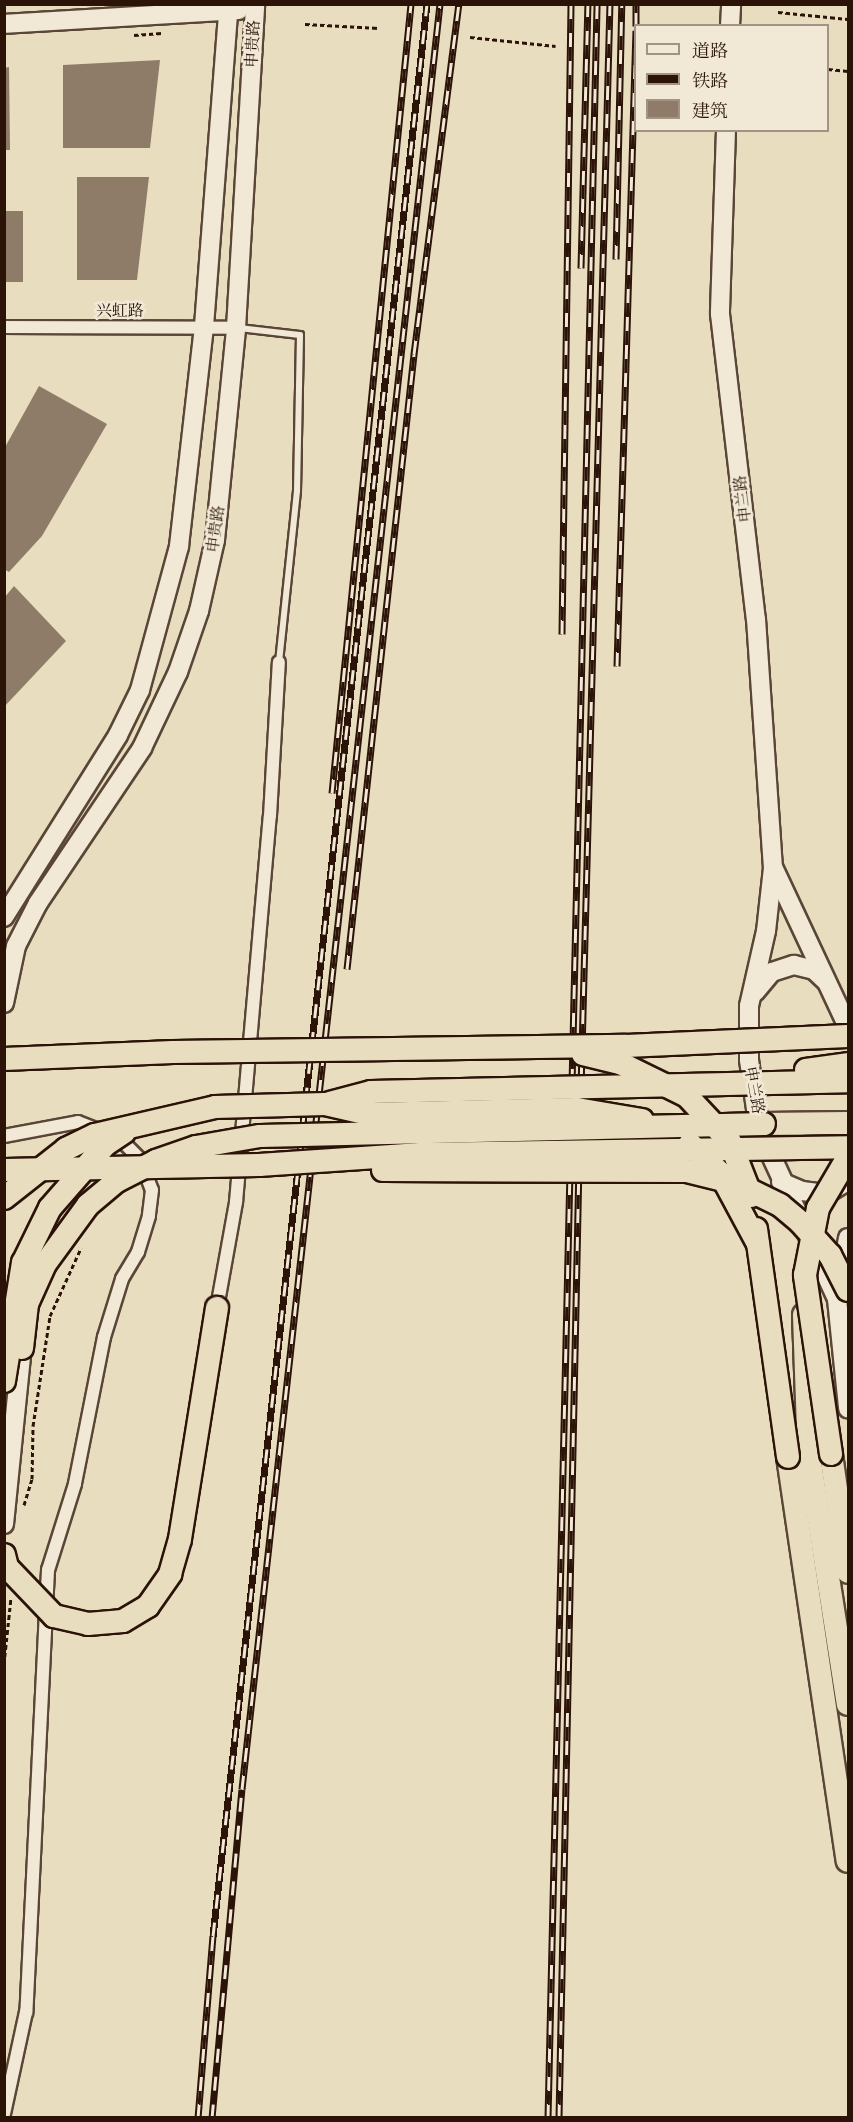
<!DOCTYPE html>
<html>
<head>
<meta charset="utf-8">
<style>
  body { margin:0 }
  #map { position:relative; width:853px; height:2122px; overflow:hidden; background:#e9ddc0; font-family:"Libre Caslon Text","Noto Serif SC",serif }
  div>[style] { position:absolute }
  .building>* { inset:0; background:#8e7c68 }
  .path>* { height:3px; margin-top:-1.5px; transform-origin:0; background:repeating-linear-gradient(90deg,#2b1308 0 4.5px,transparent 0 7.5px) }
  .roads { filter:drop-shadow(2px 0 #5a4636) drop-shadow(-2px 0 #5a4636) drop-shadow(0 2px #5a4636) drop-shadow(0 -2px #5a4636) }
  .lane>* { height:6px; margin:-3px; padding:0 3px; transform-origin:3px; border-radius:3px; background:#f1e9d6 }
  .street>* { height:12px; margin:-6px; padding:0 6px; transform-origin:6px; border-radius:6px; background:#f1e9d6 }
  .secondary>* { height:18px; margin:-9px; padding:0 9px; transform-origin:9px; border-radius:9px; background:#f1e9d6 }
  .highway>* { height:22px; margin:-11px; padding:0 11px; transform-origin:11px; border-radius:11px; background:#e9ddc0 }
  .rail>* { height:7px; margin-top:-3.5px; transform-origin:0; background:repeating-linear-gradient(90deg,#f1e9d6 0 14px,#2b1308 0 28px); box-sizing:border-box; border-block:2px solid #2b1308 }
  .bridges { filter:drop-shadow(2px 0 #2b1308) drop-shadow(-2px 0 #2b1308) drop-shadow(0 2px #2b1308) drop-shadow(0 -2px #2b1308) }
  .highway-bridge>* { height:22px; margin:-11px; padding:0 11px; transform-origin:11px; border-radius:11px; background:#e9ddc0 }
  span { translate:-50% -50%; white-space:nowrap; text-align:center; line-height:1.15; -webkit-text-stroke:5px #f1e9d6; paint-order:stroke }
  .street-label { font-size:16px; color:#2b1308 }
  .frame { position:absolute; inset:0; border:6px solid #2b1308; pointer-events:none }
  .legend { position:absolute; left:634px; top:24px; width:195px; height:108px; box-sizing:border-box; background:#f1e9d6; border:2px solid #a29384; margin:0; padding:8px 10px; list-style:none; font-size:18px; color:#2b1308 }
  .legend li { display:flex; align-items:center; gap:12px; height:30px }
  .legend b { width:30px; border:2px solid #a29384 }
</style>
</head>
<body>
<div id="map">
  <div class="building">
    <div style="clip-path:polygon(160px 60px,150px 148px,63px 148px,63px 65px)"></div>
    <div style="clip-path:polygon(9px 67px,10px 150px,4px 150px,4px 68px)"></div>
    <div style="clip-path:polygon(77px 177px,149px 177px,137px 280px,77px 280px)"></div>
    <div style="clip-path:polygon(4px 211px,23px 211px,23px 282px,4px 282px)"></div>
    <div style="clip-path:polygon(39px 386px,107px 424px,42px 536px,9px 572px,4px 569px,4px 449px)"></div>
    <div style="clip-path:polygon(14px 586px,66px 641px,4px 707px,4px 598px)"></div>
  </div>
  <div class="path">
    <div style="left:778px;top:12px;width:70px;rotate:5.7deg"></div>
    <div style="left:305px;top:24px;width:74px;rotate:3.1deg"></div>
    <div style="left:134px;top:35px;width:28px;rotate:-4deg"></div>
    <div style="left:470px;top:37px;width:86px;rotate:6deg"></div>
    <div style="left:828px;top:69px;width:20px;rotate:6deg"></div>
    <div style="left:24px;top:1505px;width:27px;rotate:-73deg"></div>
    <div style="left:32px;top:1479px;width:53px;rotate:-88.9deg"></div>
    <div style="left:33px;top:1426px;width:111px;rotate:-81.2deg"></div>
    <div style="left:50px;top:1316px;width:75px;rotate:-65.5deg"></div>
    <div style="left:4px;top:1664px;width:67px;rotate:-84deg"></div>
  </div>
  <div class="roads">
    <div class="lane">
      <div style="left:239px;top:328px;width:61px;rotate:6.5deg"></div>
      <div style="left:300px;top:335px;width:156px;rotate:91.1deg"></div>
      <div style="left:297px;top:491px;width:172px;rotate:96deg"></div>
    </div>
    <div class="street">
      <div style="left:4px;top:327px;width:232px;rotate:0.2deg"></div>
      <div style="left:4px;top:1136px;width:75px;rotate:-10.7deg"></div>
      <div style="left:78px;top:1122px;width:44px;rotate:21.3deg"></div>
      <div style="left:119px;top:1138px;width:30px;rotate:45deg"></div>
      <div style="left:140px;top:1159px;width:33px;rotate:69deg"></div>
      <div style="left:152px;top:1190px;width:26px;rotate:97deg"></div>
      <div style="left:149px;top:1216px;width:38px;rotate:107deg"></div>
      <div style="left:138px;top:1252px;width:31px;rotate:121deg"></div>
      <div style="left:122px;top:1279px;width:61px;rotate:107.2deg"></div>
      <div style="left:104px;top:1337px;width:150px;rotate:101.2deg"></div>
      <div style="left:75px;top:1484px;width:90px;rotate:107.4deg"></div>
      <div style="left:48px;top:1570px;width:443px;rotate:92.8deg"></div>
      <div style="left:26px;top:2012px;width:104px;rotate:102.2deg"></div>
      <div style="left:217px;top:1308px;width:108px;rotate:-79.8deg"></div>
      <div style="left:236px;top:1202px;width:387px;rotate:-85deg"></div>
      <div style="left:270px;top:816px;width:154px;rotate:-86.7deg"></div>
    </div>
    <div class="secondary">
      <div style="left:4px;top:24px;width:235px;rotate:-3.4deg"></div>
      <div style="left:730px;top:26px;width:22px;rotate:-87deg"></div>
      <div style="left:726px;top:130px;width:184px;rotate:91.9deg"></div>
      <div style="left:720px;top:314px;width:307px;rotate:83.3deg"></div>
      <div style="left:756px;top:619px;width:250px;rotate:86.1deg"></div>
      <div style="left:773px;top:868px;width:63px;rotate:96.3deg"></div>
      <div style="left:766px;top:931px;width:77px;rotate:102.8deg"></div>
      <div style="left:749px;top:1006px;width:54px;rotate:90deg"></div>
      <div style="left:749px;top:1060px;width:49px;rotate:81.9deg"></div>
      <div style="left:756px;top:1109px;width:44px;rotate:72.8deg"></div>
      <div style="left:769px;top:1151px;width:163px;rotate:65.3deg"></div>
      <div style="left:774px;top:869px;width:174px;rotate:64.9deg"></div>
      <div style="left:4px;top:917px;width:215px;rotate:-57.9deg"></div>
      <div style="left:118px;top:735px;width:50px;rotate:-63.9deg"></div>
      <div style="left:140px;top:690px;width:149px;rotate:-74.8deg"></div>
      <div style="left:179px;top:546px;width:221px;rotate:-83.5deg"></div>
      <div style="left:204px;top:326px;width:323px;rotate:-85.6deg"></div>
      <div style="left:755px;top:992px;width:26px;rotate:-50deg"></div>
      <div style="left:772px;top:972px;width:23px;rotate:-18deg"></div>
      <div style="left:794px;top:965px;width:21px;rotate:14deg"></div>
      <div style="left:814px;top:970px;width:16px;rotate:43deg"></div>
      <div style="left:4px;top:1003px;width:58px;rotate:-78.1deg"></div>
      <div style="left:16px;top:946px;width:48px;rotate:-62.9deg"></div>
      <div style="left:38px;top:903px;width:187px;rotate:-56.1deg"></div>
      <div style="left:142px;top:748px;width:84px;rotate:-64.7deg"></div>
      <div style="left:178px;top:672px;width:65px;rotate:-71deg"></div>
      <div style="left:199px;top:611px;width:73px;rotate:-77.3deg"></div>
      <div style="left:215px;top:540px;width:213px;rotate:-84.3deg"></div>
      <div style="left:236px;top:328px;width:325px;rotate:-86.6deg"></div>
      <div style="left:781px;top:1182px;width:23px;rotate:23deg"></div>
      <div style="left:802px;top:1191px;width:24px;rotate:7deg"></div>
      <div style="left:826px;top:1194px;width:26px;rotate:-31deg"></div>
      <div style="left:848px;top:1238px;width:62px;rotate:100.2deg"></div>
      <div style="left:837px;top:1299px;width:110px;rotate:84.2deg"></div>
      <div style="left:4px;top:1524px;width:177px;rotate:-84.2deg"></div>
    </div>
    <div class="highway">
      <div style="left:764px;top:1124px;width:84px;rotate:-0.7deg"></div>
      <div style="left:804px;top:1315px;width:141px;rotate:88deg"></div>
      <div style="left:809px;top:1456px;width:251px;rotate:81.1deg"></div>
      <div style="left:831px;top:1454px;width:119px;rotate:81.8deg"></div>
      <div style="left:788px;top:1457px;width:408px;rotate:81.6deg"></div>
    </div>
  </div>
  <div class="rail">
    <div style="left:636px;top:26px;width:22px;rotate:-90deg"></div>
    <div style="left:616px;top:259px;width:255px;rotate:-88.7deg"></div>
    <div style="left:581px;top:268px;width:264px;rotate:-88.5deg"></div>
    <div style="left:562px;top:634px;width:630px;rotate:-89.18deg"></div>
    <div style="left:617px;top:666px;width:636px;rotate:-88.29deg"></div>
    <div style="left:332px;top:793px;width:793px;rotate:-84.28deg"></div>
    <div style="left:347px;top:969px;width:619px;rotate:-83.78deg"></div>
    <div style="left:414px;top:354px;width:353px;rotate:-82.7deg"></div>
    <div style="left:198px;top:2118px;width:183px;rotate:-85.3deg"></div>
    <div style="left:213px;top:1936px;width:1944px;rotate:-83.68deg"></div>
    <div style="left:212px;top:2118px;width:330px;rotate:-84.8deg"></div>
    <div style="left:242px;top:1789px;width:1796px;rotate:-83.67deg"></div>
    <div style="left:548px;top:2118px;width:2115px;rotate:-88.67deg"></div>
    <div style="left:559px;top:2118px;width:955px;rotate:-88.8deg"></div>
    <div style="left:579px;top:1163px;width:1159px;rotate:-88.47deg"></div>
  </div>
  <div class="bridges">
    <div class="highway-bridge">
      <div style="left:583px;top:1054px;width:38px;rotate:14deg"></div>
      <div style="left:620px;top:1063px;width:75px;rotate:26.2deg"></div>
      <div style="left:687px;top:1096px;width:63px;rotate:46.9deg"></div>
      <div style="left:730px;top:1142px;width:58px;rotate:68.7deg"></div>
      <div style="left:4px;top:1059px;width:169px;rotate:-2.4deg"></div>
      <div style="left:173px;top:1052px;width:453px;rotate:-0.8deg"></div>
      <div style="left:626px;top:1046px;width:222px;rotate:-2.6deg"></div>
      <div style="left:806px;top:1070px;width:42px;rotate:-8.1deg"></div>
      <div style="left:330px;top:1103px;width:42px;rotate:-15deg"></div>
      <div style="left:371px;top:1092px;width:477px;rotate:-1.3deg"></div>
      <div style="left:690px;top:1144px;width:42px;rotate:44deg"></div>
      <div style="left:720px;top:1173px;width:81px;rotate:61.8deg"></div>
      <div style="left:4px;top:1170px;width:255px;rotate:-1.1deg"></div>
      <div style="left:259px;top:1165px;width:162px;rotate:-3.9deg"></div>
      <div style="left:421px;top:1154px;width:427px;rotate:-0.9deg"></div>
      <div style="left:383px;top:1170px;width:304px;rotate:0.2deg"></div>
      <div style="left:687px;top:1171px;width:49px;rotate:14deg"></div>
      <div style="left:735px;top:1183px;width:50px;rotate:26.1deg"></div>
      <div style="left:780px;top:1205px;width:26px;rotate:40deg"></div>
      <div style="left:800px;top:1222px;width:45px;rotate:47.7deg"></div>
      <div style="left:830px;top:1255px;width:39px;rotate:63deg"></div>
      <div style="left:4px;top:1198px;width:79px;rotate:-38.3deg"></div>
      <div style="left:66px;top:1149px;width:32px;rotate:-26deg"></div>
      <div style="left:95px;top:1135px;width:123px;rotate:-13.1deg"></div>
      <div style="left:215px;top:1107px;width:110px;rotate:-1.6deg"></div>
      <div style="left:325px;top:1104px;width:45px;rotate:12.8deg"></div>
      <div style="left:369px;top:1114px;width:208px;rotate:-1.4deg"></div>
      <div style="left:577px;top:1109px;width:66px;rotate:9.6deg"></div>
      <div style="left:756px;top:1229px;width:230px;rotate:82deg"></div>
      <div style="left:22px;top:1348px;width:44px;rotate:-83.5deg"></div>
      <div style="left:27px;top:1304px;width:44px;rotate:-65.8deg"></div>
      <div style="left:45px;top:1264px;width:73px;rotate:-53.9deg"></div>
      <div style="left:88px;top:1205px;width:38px;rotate:-40deg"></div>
      <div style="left:117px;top:1181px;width:44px;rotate:-27.1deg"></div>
      <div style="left:156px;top:1161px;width:42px;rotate:-19.3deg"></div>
      <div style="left:196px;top:1147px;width:65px;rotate:-9.8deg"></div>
      <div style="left:260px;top:1136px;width:504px;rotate:-1.36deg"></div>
      <div style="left:4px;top:1381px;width:120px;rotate:-80.9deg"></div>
      <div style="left:23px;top:1263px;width:61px;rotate:-63.9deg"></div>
      <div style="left:50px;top:1208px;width:84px;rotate:-48.9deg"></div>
      <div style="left:105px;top:1145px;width:23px;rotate:-34deg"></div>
      <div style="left:831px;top:1454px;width:181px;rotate:-98.3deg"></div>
      <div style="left:805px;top:1275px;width:68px;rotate:-79deg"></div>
      <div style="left:818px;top:1208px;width:59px;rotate:-59.5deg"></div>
      <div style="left:4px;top:1555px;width:12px;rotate:76deg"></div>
      <div style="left:7px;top:1567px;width:68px;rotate:46.2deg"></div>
      <div style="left:54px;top:1616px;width:35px;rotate:13deg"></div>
      <div style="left:88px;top:1624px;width:35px;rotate:-5deg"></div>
      <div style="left:123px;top:1621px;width:29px;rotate:-31deg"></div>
      <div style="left:148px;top:1606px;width:39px;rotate:-55deg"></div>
      <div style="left:170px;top:1574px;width:36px;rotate:-74deg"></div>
      <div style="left:180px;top:1539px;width:234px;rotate:-80.9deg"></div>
    </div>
  </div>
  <div class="street-label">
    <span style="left:252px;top:44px;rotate:-87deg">申贵路</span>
    <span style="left:120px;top:310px">兴虹路</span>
    <span style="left:742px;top:499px;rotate:-97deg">申兰路</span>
    <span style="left:215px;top:529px;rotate:-82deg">申贵路</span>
    <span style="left:755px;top:1090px;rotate:80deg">申兰路</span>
  </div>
  <div class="frame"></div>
  <ul class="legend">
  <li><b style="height:8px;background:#f1e9d6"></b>道路</li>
  <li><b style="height:8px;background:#2b1308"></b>铁路</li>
  <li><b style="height:16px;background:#8e7c68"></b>建筑</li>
  </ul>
</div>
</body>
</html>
